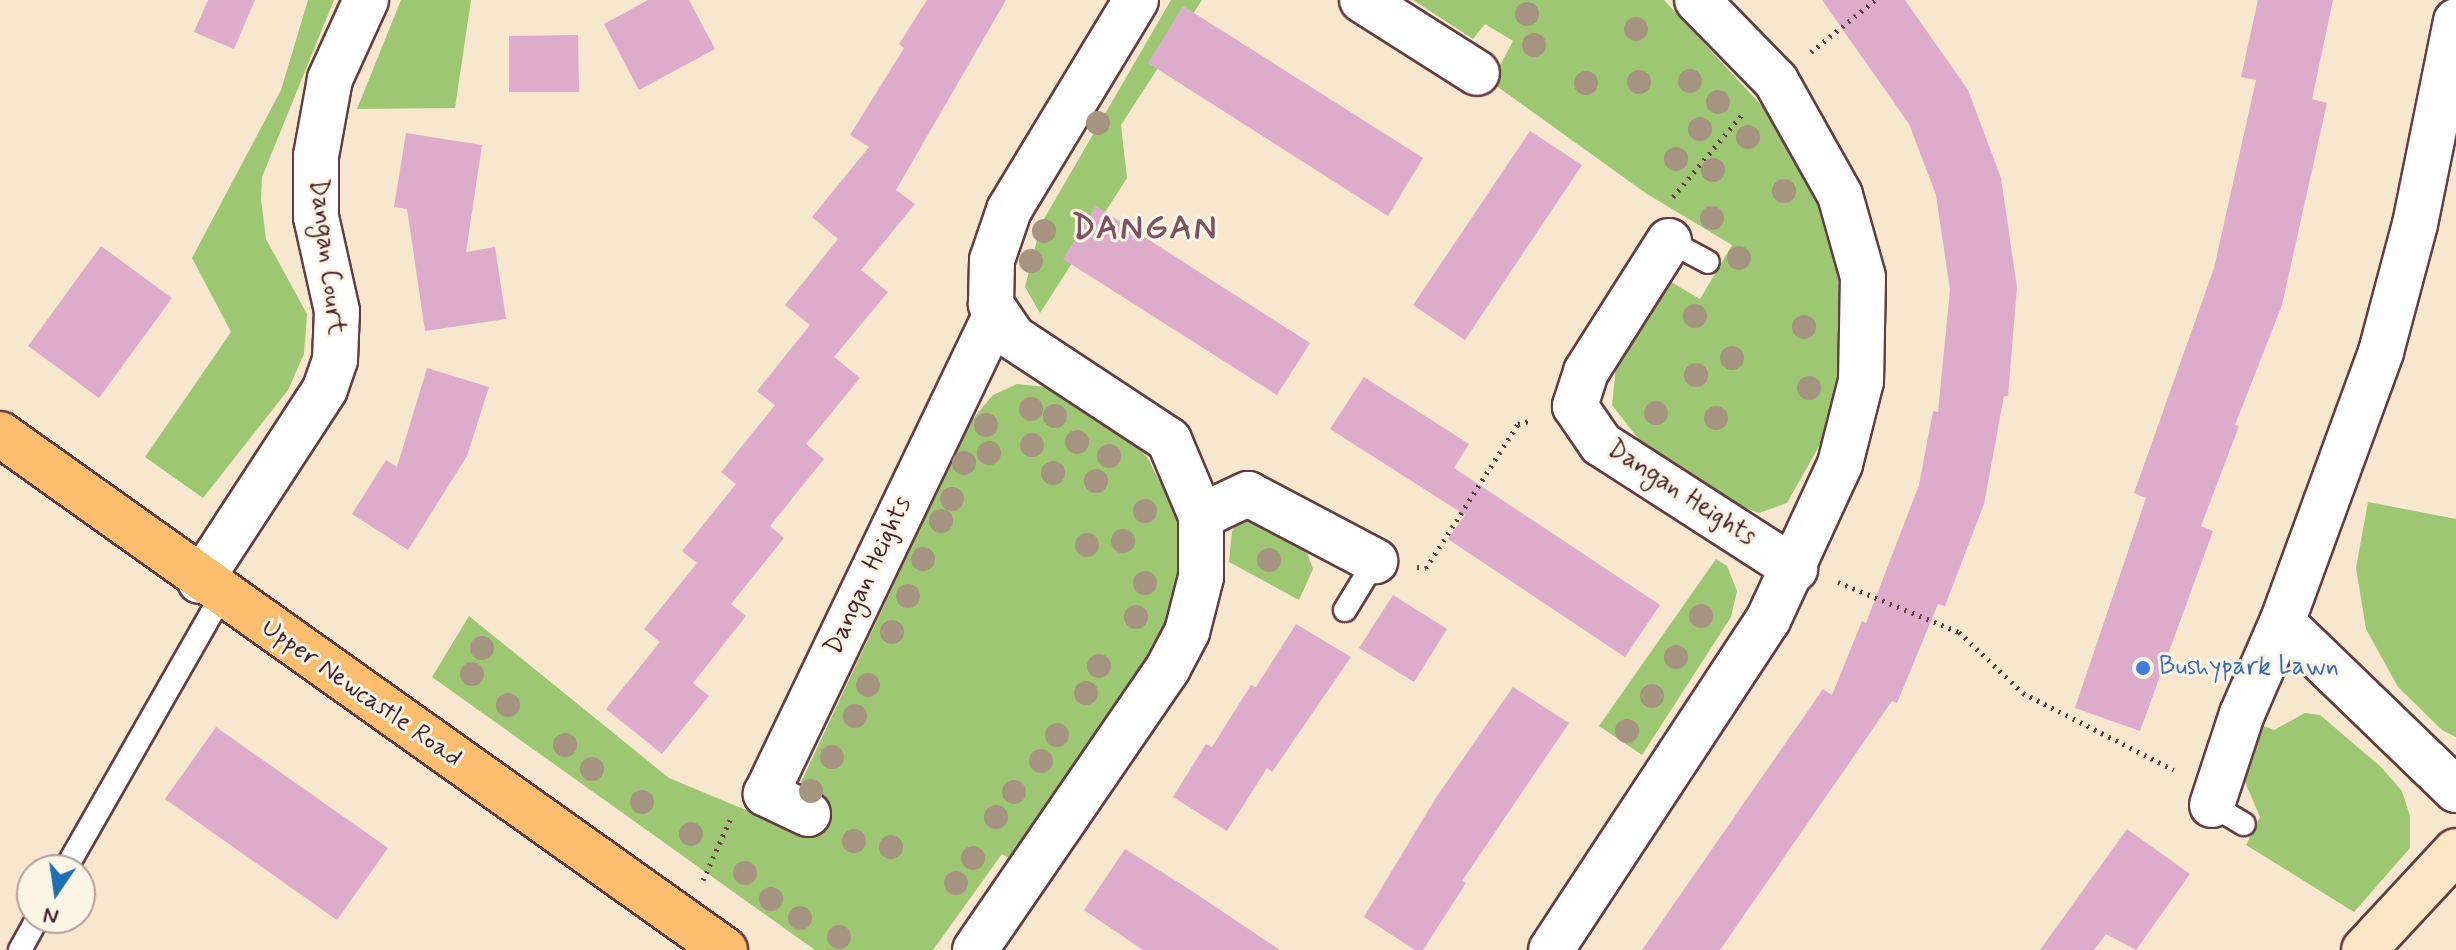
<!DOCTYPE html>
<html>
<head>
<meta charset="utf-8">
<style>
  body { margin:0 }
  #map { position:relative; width:2456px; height:950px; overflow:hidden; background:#f6e7ce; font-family:Mynerve,sans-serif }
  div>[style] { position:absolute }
  .green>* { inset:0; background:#9dc773 }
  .building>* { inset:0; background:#deaccb }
  .path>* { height:5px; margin-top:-2.5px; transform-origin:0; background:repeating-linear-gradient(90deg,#643d43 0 2px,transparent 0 8px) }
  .roads { filter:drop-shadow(2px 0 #643d43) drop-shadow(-2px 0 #643d43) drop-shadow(0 2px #643d43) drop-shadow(0 -2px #643d43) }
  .lane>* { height:22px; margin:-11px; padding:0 11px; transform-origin:11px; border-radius:11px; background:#fff }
  .street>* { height:44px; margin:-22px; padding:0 22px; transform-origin:22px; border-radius:22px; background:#fff }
  .secondary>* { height:44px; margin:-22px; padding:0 22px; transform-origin:22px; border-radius:22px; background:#fee5c5 }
  .primary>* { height:44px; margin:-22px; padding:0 22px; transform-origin:22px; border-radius:22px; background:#fcbd6f }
  .trees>* { width:24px; height:24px; margin:-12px; border-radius:50%; background:#a59480 }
  .dots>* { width:22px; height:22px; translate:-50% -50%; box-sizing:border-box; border:4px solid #fcf5e5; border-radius:50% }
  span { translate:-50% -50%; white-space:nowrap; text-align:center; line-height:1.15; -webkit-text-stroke:6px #fcf5e5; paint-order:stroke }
  .street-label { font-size:26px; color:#4a1f2b }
  .shop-label { font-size:26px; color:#366cbe }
  .left { translate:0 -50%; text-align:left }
  .district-label { font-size:34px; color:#7e5063; font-weight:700; letter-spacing:2px }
  .north { position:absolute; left:16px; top:854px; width:80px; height:80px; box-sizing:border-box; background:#fcf5e5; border:2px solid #b59f9b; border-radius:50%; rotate:193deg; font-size:22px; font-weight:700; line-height:32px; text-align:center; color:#4a1f2b }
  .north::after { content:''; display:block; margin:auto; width:28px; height:36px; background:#1f6fb2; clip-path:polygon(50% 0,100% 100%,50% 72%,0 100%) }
</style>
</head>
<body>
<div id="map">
  <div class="green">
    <div style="clip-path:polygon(308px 0,334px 0,262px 177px,261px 199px,266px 239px,307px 314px,304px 354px,288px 390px,203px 498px,145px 457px,231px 332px,192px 258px,281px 90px)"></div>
    <div style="clip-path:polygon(401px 0,471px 0,455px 108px,357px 109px)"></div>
    <div style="clip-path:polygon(1171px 0,1202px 0,1121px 125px,1127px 178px,1040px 313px,1025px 287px,1041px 224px)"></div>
    <div style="clip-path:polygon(1413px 0,1664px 0,1786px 132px,1816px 186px,1843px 281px,1844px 370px,1830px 427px,1787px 503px,1759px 513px,1743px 507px,1640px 441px,1612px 405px,1616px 367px,1671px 282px,1700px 299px,1732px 245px,1647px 194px,1491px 82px,1513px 41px,1485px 24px,1473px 39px)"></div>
    <div style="clip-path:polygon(1017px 384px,1054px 388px,1128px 437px,1147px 457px,1179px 519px,1180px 583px,1170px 628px,1012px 860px,1002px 854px,933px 950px,815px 950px,432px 677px,469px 616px,669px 778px,804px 834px,796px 793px,970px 422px,993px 395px)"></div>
    <div style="clip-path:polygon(2368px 502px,2456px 519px,2456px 737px,2442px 730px,2398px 687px,2366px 629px,2356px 568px)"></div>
    <div style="clip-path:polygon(1250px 517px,1302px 539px,1313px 569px,1299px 600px,1229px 562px,1232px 531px,1238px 520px)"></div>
    <div style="clip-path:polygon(1716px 559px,1727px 566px,1737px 591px,1731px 617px,1642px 755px,1599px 726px)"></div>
    <div style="clip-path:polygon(2305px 713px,2320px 715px,2381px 767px,2402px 791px,2410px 816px,2410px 848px,2354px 912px,2246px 845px,2260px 817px,2245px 782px,2261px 725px,2274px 730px)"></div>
  </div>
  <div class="building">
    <div style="clip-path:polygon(208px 0,255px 0,234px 49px,194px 32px)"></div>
    <div style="clip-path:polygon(648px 0,689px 0,715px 49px,639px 90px,604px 24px)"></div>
    <div style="clip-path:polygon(927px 0,1006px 0,896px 190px,915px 204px,861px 270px,888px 292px,834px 357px,860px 378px,806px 444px,824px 459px,770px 526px,784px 538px,731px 604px,746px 616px,693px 683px,709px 696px,662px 754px,606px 709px,660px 642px,644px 629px,697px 563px,682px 551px,736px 484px,721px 472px,775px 405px,757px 391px,810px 325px,785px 305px,838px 239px,812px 217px,869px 147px,850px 135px,904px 48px,899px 44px)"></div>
    <div style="clip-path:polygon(1822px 0,1905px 0,1968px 90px,2001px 178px,2017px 287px,2008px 396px,2004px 396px,1984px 504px,1945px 606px,1938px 604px,1897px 703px,1892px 701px,1720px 950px,1642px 950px,1823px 689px,1832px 695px,1862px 621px,1866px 623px,1919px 485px,1933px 411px,1938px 412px,1950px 290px,1936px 195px,1909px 124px)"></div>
    <div style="clip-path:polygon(2258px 0,2333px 0,2312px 99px,2327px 103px,2282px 305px,2235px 425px,2239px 426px,2201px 526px,2213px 531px,2140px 731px,2075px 708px,2146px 498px,2134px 493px,2214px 268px,2256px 80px,2241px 77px)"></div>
    <div style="clip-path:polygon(1183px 6px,1423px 158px,1388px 216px,1148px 63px)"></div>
    <div style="clip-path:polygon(578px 35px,579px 92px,509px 92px,509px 36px)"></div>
    <div style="clip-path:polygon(1530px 131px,1582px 165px,1465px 340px,1413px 305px)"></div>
    <div style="clip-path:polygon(406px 133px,482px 145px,466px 252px,495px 247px,506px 319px,425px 331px,407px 209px,394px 207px)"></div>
    <div style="clip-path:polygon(1096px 206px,1310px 343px,1277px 395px,1063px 259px)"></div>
    <div style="clip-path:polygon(101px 246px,172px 298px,99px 398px,28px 346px)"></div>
    <div style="clip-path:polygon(427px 368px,489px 387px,467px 456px,408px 550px,352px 514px,386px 460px,397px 467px)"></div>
    <div style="clip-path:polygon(1364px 377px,1469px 444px,1454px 468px,1660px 605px,1625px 657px,1448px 539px,1465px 515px,1330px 429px)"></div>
    <div style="clip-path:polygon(1393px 595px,1447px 629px,1414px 682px,1359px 648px)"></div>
    <div style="clip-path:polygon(1296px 624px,1351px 657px,1272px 772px,1267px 768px,1227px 831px,1173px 797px,1206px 744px,1212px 747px,1251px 685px,1256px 687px)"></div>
    <div style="clip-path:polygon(1513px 687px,1569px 723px,1462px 881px,1466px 883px,1423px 950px,1415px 950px,1364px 917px,1437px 796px)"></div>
    <div style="clip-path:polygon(216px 727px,388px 848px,337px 920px,165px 799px)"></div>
    <div style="clip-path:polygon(2127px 829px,2190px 874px,2136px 950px,2106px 934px,2094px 950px,2040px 950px)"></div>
    <div style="clip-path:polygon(1125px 849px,1192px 891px,1280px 950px,1143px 950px,1084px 910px)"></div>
  </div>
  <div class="path">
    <div style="left:1811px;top:52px;width:82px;rotate:-39.1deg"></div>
    <div style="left:1673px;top:197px;width:111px;rotate:-50.1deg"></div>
    <div style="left:1417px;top:567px;width:9px;rotate:6deg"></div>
    <div style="left:1426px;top:568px;width:171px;rotate:-57.4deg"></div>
    <div style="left:1518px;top:424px;width:15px;rotate:-16deg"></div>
    <div style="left:1838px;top:582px;width:131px;rotate:22.5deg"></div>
    <div style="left:1959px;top:632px;width:88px;rotate:43.6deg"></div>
    <div style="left:2023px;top:693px;width:169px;rotate:27deg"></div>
    <div style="left:703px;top:880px;width:66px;rotate:-65.8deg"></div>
  </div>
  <div class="roads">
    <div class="lane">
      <div style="left:1669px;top:241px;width:44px;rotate:28.3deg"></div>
      <div style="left:1345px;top:610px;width:57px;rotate:-58.5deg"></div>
      <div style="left:2212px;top:805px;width:37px;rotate:31deg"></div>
      <div style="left:65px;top:870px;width:315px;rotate:-60.3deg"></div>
      <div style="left:20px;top:950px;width:37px;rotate:-61deg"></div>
    </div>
    <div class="street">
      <div style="left:1362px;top:0;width:136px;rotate:32.4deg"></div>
      <div style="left:2456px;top:21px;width:207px;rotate:101.4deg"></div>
      <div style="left:2415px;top:224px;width:132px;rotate:104.9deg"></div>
      <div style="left:2381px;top:352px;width:288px;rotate:110.1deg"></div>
      <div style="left:2282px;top:622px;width:242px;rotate:44deg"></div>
      <div style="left:1669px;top:241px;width:155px;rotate:122.4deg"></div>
      <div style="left:1586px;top:372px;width:36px;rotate:108deg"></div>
      <div style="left:1575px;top:406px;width:46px;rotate:55.6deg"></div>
      <div style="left:1601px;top:444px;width:231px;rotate:32.8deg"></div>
      <div style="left:1201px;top:516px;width:52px;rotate:-25.1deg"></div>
      <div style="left:1248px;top:494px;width:144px;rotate:27.8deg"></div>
      <div style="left:200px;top:581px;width:229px;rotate:-56.9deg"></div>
      <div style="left:325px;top:389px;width:31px;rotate:-71deg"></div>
      <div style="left:335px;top:360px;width:49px;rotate:-87.7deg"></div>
      <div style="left:337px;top:311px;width:96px;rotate:-102.6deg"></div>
      <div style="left:316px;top:217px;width:61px;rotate:-90deg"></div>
      <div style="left:316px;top:156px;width:78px;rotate:-79.7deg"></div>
      <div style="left:330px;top:79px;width:87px;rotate:-65.5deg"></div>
      <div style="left:2212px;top:805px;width:96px;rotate:-71.8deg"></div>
      <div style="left:2242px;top:714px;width:100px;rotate:-66.5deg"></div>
      <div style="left:808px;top:814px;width:47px;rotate:-154.5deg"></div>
      <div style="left:766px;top:794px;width:530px;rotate:-64.4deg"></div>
      <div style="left:975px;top:950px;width:342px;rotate:-55.6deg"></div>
      <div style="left:1168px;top:668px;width:41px;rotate:-62.2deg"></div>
      <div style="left:1187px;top:632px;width:57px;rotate:-75.7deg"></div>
      <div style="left:1201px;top:577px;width:61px;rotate:-90deg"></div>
      <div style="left:1201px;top:516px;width:82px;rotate:-112.8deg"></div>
      <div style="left:1169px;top:440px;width:187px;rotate:-146.6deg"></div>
      <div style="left:1013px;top:337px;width:40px;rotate:-124deg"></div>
      <div style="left:991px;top:304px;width:44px;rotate:-88.7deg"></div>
      <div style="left:992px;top:260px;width:53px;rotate:-71.2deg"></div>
      <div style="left:1009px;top:210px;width:245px;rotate:-58.8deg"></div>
      <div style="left:1551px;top:950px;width:395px;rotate:-56.7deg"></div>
      <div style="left:1768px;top:620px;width:172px;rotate:-65.2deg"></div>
      <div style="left:1840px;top:464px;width:86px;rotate:-75.8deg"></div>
      <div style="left:1861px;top:381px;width:104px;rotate:-88.9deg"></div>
      <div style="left:1863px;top:277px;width:85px;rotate:-105.7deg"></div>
      <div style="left:1840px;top:195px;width:131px;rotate:-119.3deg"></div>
      <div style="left:1776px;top:81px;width:113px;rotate:-134.3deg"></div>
    </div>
    <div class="secondary">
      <div style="left:2364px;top:950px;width:135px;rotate:-47.1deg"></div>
    </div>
    <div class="primary">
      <div style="left:0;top:434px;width:890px;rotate:35.44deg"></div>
    </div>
  </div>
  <div class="trees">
    <div style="left:1527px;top:14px"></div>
    <div style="left:1636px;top:29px"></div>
    <div style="left:1534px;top:45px"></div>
    <div style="left:1690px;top:81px"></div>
    <div style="left:1639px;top:82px"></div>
    <div style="left:1586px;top:83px"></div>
    <div style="left:1718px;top:102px"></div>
    <div style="left:1098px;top:123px"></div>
    <div style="left:1700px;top:129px"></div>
    <div style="left:1748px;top:137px"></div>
    <div style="left:1676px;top:159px"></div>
    <div style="left:1713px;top:170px"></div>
    <div style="left:1784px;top:191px"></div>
    <div style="left:1712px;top:218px"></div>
    <div style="left:1044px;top:231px"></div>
    <div style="left:1739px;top:258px"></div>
    <div style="left:1031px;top:261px"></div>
    <div style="left:1695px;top:316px"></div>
    <div style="left:1804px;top:327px"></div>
    <div style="left:1732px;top:358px"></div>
    <div style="left:1696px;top:375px"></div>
    <div style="left:1809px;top:388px"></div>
    <div style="left:1031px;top:409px"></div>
    <div style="left:1656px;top:413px"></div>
    <div style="left:1055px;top:416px"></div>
    <div style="left:1716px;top:418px"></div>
    <div style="left:986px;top:425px"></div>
    <div style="left:1077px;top:442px"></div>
    <div style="left:1032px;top:445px"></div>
    <div style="left:989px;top:453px"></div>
    <div style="left:1109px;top:456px"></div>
    <div style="left:964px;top:463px"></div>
    <div style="left:1053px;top:473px"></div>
    <div style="left:1096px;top:481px"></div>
    <div style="left:952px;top:499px"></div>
    <div style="left:1145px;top:511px"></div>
    <div style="left:941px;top:521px"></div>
    <div style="left:1123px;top:541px"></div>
    <div style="left:1087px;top:545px"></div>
    <div style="left:923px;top:559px"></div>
    <div style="left:1269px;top:560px"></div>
    <div style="left:1145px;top:583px"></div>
    <div style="left:908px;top:596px"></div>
    <div style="left:1701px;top:616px"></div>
    <div style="left:1136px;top:617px"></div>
    <div style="left:892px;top:632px"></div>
    <div style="left:482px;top:648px"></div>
    <div style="left:1676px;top:657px"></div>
    <div style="left:1099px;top:666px"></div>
    <div style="left:472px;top:674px"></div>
    <div style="left:868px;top:685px"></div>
    <div style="left:1086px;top:693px"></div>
    <div style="left:1652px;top:696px"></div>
    <div style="left:508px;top:705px"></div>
    <div style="left:855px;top:716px"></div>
    <div style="left:1627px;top:731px"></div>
    <div style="left:1057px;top:735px"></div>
    <div style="left:565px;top:745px"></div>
    <div style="left:832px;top:757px"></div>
    <div style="left:1041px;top:761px"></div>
    <div style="left:592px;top:769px"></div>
    <div style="left:811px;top:791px"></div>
    <div style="left:1014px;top:792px"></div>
    <div style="left:642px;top:802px"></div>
    <div style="left:996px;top:817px"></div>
    <div style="left:691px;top:834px"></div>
    <div style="left:854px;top:841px"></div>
    <div style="left:891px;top:847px"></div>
    <div style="left:973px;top:858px"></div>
    <div style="left:745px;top:873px"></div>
    <div style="left:956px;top:883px"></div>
    <div style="left:771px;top:899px"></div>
    <div style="left:800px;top:918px"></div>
    <div style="left:839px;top:937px"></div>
  </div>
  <div class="dots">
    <div style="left:2143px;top:668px;background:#3f7fe0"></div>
  </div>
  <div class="street-label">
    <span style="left:326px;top:257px;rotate:83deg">Dangan Court</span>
    <span style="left:1681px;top:494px;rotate:33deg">Dangan Heights</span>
    <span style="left:869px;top:576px;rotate:-65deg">Dangan Heights</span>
    <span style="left:361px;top:694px;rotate:35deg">Upper Newcastle Road</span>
  </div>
  <div class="shop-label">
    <span class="left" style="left:2159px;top:668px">Bushypark Lawn</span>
  </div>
  <div class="district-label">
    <span style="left:1145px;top:229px">DANGAN</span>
  </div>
  <div class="north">N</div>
</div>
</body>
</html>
